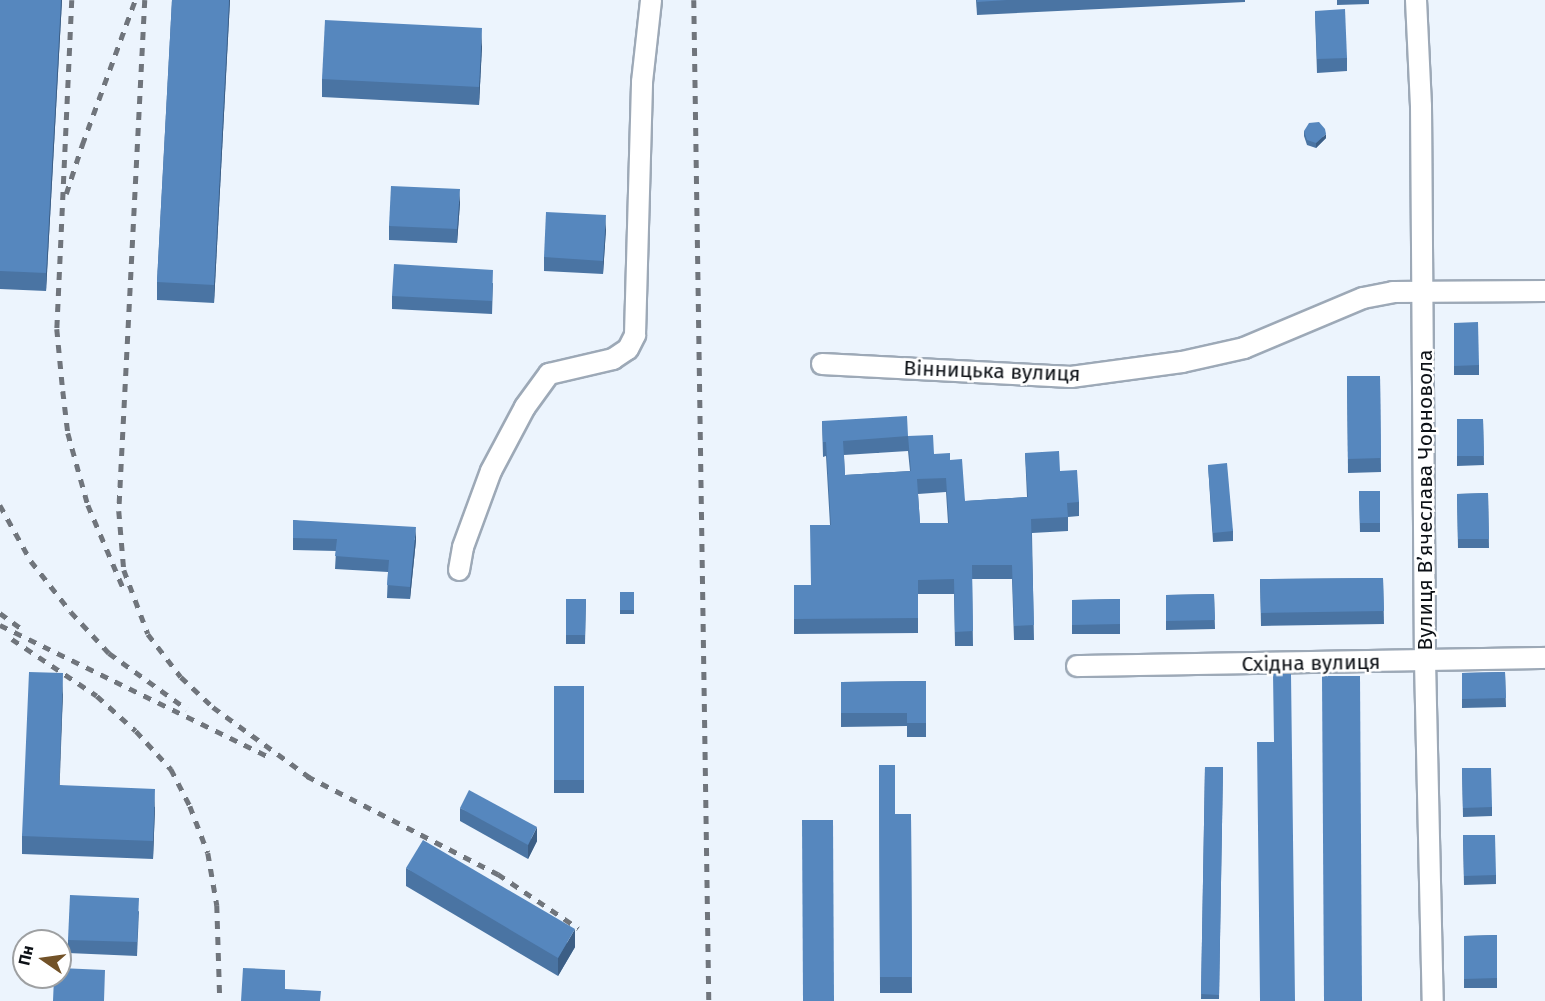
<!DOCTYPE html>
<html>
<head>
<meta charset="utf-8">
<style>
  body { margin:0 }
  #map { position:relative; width:1545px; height:1001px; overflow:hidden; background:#ecf4fd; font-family:"Fira Sans",sans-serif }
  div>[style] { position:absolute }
  .roads { filter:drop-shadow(2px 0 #9da9b7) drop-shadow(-2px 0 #9da9b7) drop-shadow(0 2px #9da9b7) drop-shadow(0 -2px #9da9b7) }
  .minor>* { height:20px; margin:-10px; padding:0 10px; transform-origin:10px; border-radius:10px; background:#fff }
  .rail>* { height:4.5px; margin-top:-2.25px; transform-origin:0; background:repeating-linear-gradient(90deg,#70757c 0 8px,transparent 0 16px) }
  .wall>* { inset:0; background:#4a74a3 }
  .shaded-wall>* { inset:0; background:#3c5e85 }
  .building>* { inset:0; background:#5687be }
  span { translate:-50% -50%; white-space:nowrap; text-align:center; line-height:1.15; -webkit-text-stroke:5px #fff; paint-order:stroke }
  .street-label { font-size:21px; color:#0d1116 }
  .north { position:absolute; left:12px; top:929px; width:60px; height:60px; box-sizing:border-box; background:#fff; border:2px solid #9ea0a2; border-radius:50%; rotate:283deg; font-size:16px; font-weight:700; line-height:24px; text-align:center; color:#0d1116 }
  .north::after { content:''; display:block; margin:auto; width:21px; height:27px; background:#725228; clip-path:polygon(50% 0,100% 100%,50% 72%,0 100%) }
</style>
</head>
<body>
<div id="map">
  <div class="roads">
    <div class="minor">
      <div style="left:1416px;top:0;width:106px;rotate:87.3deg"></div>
      <div style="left:1421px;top:106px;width:555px;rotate:89.59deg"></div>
      <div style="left:1425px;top:661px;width:340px;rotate:88.7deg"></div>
      <div style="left:822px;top:364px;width:249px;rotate:3deg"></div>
      <div style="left:1071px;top:377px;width:112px;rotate:-7.7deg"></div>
      <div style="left:1182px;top:362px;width:64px;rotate:-12.7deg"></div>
      <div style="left:1244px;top:348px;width:129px;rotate:-22.8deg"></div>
      <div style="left:1363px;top:298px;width:31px;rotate:-11deg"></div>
      <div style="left:1393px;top:292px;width:152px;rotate:-0.4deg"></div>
      <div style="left:459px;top:570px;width:23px;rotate:-80deg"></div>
      <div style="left:463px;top:547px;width:81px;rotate:-69.8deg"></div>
      <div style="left:491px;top:471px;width:72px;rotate:-62deg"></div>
      <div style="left:525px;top:407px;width:41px;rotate:-54deg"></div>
      <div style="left:549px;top:374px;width:66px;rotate:-13.2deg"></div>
      <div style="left:613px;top:359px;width:18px;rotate:-34deg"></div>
      <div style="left:628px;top:349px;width:16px;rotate:-63deg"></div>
      <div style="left:635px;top:335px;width:253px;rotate:-88.4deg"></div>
      <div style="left:642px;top:82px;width:82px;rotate:-83.7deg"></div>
      <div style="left:1077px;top:666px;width:468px;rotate:-1deg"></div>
    </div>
  </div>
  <div class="rail">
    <div style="left:72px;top:0;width:329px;rotate:92.6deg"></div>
    <div style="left:57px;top:329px;width:62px;rotate:84.5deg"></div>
    <div style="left:63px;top:391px;width:42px;rotate:83.2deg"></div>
    <div style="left:68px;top:433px;width:75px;rotate:74.5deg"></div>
    <div style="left:88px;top:505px;width:95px;rotate:67deg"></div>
    <div style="left:145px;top:0;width:512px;rotate:92.91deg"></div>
    <div style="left:119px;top:511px;width:59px;rotate:85.2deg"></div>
    <div style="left:124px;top:570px;width:68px;rotate:69.4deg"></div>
    <div style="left:148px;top:634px;width:54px;rotate:52.5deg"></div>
    <div style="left:181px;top:677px;width:44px;rotate:43.2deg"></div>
    <div style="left:213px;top:707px;width:122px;rotate:36deg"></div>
    <div style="left:694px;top:0;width:1001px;rotate:89.14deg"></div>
    <div style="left:66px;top:194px;width:52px;rotate:-71.9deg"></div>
    <div style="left:82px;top:145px;width:154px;rotate:-69.9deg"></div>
    <div style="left:0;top:505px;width:64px;rotate:61deg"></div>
    <div style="left:31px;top:561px;width:65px;rotate:51.9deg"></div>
    <div style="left:71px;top:612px;width:56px;rotate:47.2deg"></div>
    <div style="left:109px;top:653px;width:96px;rotate:35.7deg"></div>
    <div style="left:0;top:613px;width:29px;rotate:36deg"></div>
    <div style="left:0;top:625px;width:297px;rotate:26.1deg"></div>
    <div style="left:12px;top:639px;width:102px;rotate:33.8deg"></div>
    <div style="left:97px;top:696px;width:52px;rotate:41.9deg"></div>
    <div style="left:136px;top:731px;width:52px;rotate:47.4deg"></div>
    <div style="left:171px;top:769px;width:42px;rotate:62.8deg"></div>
    <div style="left:190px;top:806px;width:50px;rotate:69deg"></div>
    <div style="left:208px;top:853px;width:53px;rotate:80.2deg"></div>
    <div style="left:217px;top:905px;width:96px;rotate:88.2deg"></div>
    <div style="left:307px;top:776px;width:215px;rotate:27.2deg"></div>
    <div style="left:498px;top:874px;width:97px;rotate:34deg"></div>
  </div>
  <div class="wall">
    <div style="clip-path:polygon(0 0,62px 0,46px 291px,0 289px)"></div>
    <div style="clip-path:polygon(172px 0,230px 0,214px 303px,157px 300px,157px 282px)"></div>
    <div style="clip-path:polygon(976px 0,1245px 0,1245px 2px,977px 15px)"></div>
    <div style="clip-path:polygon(1337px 0,1369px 0,1369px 4px,1337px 5px)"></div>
    <div style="clip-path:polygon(1315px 11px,1347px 58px,1347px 71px,1317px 73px)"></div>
    <div style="clip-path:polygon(482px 46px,479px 105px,322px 97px,322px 79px)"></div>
    <div style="clip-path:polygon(1304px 131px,1326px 138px,1316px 148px,1307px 145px,1304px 136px)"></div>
    <div style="clip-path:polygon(460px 203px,457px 243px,389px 240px,389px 226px)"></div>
    <div style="clip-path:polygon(606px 229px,603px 274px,544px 271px,544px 257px)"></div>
    <div style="clip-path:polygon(493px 283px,492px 314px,392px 309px,392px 296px)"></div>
    <div style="clip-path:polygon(1454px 323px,1479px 365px,1479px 375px,1454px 375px)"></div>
    <div style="clip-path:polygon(1347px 376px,1380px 376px,1381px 472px,1348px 473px)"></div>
    <div style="clip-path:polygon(1457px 419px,1483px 419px,1484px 465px,1457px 466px)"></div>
    <div style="clip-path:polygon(evenodd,822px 421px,908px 436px,934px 454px,950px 460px,965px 501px,1027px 497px,1025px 453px,1060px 471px,1079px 502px,1079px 516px,1068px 517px,1068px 531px,1032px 533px,1034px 640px,1014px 640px,1012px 579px,972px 579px,973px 646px,955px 646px,954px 594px,918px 594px,918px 633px,794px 634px,794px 585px,811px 585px,830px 525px,826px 456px,823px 457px,822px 421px,908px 451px,910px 471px,845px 475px,844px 455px,908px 451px,822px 421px,946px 492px,948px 523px,920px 523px,918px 494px,946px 492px)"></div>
    <div style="clip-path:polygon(1208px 465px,1233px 531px,1233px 541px,1213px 542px)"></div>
    <div style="clip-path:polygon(1359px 491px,1380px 491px,1380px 532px,1360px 532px)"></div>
    <div style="clip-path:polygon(1488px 493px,1489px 548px,1458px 548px,1457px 494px)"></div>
    <div style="clip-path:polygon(293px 520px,416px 540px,410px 599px,387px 598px,388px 572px,335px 569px,336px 551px,293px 550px)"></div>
    <div style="clip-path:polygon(1383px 578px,1384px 624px,1261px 626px,1260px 579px)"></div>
    <div style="clip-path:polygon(620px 592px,634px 592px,634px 614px,620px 614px)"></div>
    <div style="clip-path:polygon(1214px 594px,1215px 629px,1166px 630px,1166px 595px)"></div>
    <div style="clip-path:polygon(566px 599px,586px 599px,585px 644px,566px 644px)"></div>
    <div style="clip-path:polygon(1120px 599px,1120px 634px,1072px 634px,1072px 600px)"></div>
    <div style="clip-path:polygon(1505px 672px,1506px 707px,1462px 708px,1462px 673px)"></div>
    <div style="clip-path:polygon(926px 681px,926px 737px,907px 737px,907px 726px,841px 727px,841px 682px)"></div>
    <div style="clip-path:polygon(554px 686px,584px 686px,584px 793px,554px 793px)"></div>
    <div style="clip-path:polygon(63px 691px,59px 785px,155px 807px,153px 859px,22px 854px,22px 836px)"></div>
    <div style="clip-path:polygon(879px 765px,895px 814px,911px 814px,912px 993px,880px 993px)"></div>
    <div style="clip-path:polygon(1205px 767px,1223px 767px,1219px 999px,1201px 999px)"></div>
    <div style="clip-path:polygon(1462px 768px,1492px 807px,1492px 816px,1463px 817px)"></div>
    <div style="clip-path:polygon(460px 808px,537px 841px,528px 859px,460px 821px)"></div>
    <div style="clip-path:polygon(1463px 835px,1496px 875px,1496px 884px,1464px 885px)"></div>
    <div style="clip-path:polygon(406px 868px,575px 947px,558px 976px,406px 886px)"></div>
    <div style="clip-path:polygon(139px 911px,137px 956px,68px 953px,68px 940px)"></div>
    <div style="clip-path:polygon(1497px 935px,1497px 988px,1464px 988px,1464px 936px)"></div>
  </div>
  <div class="shaded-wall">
    <div style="clip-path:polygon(61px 0,62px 0,46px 291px,46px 273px)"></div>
    <div style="clip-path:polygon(229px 0,230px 0,214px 303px,214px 285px)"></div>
    <div style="clip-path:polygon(482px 28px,482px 46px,479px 105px,479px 87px)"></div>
    <div style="clip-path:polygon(1326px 134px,1326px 138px,1316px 148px,1316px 143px)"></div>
    <div style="clip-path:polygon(460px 189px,460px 203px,457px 243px,457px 229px)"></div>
    <div style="clip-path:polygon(606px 215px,606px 229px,603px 274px,603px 261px)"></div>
    <div style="clip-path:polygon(416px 527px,416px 540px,410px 599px,410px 587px)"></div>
    <div style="clip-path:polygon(63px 673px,63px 691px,59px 803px,59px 785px)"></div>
    <div style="clip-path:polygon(155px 789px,155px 807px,153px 859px,153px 841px)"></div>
    <div style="clip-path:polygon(537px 827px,537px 841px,528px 859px,528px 845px)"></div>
    <div style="clip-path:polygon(575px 929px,575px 947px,558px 976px,558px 958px)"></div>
  </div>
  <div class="building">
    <div style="clip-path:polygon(0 0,61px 0,46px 273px,0 271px)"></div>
    <div style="clip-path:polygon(172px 0,229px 0,214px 285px,157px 282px)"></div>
    <div style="clip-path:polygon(977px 0,1007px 0,977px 2px)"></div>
    <div style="clip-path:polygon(1345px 9px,1347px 58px,1317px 59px,1315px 11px)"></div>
    <div style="clip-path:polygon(325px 20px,482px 28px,479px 87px,322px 79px)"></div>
    <div style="clip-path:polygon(1319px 122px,1325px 129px,1326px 134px,1316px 143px,1307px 140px,1304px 131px,1309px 123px)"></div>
    <div style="clip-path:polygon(391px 186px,460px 189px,457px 229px,389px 226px)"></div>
    <div style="clip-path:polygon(546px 212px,606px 215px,603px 261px,544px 257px)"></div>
    <div style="clip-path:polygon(394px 264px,493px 270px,492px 301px,392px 296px)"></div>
    <div style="clip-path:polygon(1478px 322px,1479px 365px,1454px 366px,1454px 323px)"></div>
    <div style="clip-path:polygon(1347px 376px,1380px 376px,1381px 458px,1348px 459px)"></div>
    <div style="clip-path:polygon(evenodd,907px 416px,908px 436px,933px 435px,934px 454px,950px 453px,950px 460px,962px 459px,965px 501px,1028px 497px,1025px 453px,1059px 451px,1060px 471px,1077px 470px,1079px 502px,1067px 503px,1068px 517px,1031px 519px,1034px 625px,1014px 626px,1012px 565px,972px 565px,973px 631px,955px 632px,954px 579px,918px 580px,918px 618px,794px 619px,794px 585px,811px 585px,810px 525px,831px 525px,826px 442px,823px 442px,822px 421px,907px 416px,908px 436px,911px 471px,845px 475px,843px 441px,908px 436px,907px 416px,946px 478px,949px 523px,920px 523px,917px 479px,946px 478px)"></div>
    <div style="clip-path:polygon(1457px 419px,1483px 419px,1484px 456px,1457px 456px)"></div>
    <div style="clip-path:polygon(1227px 463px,1233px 531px,1213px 533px,1208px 465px)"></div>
    <div style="clip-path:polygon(1359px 491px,1380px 491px,1380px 523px,1360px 523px)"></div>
    <div style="clip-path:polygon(1488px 493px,1489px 539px,1458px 539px,1457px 494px)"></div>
    <div style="clip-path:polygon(293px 520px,416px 527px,410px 587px,387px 585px,389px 560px,335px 556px,337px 539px,293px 538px)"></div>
    <div style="clip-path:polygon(1383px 578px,1384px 611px,1261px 613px,1260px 579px)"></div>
    <div style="clip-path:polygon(620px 592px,634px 592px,634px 610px,620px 610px)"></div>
    <div style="clip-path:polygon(1214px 594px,1215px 620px,1166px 621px,1166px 595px)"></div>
    <div style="clip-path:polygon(566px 599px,586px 599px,585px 635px,566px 635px)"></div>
    <div style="clip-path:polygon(1120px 599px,1120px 624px,1072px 625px,1072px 600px)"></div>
    <div style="clip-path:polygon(29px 672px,63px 673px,59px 785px,155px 789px,153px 841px,22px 836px)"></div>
    <div style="clip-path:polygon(1505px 672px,1506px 698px,1462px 699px,1462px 673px)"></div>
    <div style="clip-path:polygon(1273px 674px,1291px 674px,1295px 1001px,1260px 1001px,1257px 742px,1274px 742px)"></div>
    <div style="clip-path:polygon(1322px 676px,1360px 676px,1362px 1001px,1324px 1001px)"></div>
    <div style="clip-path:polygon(926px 681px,926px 723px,907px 723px,907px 713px,841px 713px,841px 682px)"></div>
    <div style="clip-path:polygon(554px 686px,584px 686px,584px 780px,554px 780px)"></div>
    <div style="clip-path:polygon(879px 765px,895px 765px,895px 814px,911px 814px,912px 977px,880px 977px)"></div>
    <div style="clip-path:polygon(1205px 767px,1223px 767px,1219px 995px,1201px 994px)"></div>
    <div style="clip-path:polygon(1462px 768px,1491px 768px,1492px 807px,1463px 808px)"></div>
    <div style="clip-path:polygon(469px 790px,537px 827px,528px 845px,460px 808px)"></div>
    <div style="clip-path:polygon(802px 820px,833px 820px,834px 1001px,803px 1001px)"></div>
    <div style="clip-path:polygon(1463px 835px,1495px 835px,1496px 875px,1464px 876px)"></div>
    <div style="clip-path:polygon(423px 840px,575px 929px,558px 958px,406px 868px)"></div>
    <div style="clip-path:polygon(70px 895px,139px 898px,137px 942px,68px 940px)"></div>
    <div style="clip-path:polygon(1497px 935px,1497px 978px,1464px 979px,1464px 936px)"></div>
    <div style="clip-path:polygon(60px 968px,105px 970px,104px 1001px,53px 1001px,54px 977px,60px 977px)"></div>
    <div style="clip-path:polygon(243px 968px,285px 970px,285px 989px,321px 991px,320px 1001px,241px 1001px)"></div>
  </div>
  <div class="street-label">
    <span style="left:992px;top:371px;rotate:2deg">Вінницька вулиця</span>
    <span style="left:1425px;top:500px;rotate:-90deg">Вулиця Вʼячеслава Чорновола</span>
    <span style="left:1311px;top:663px;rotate:-1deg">Східна вулиця</span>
  </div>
  <div class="north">Пн</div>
</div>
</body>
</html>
